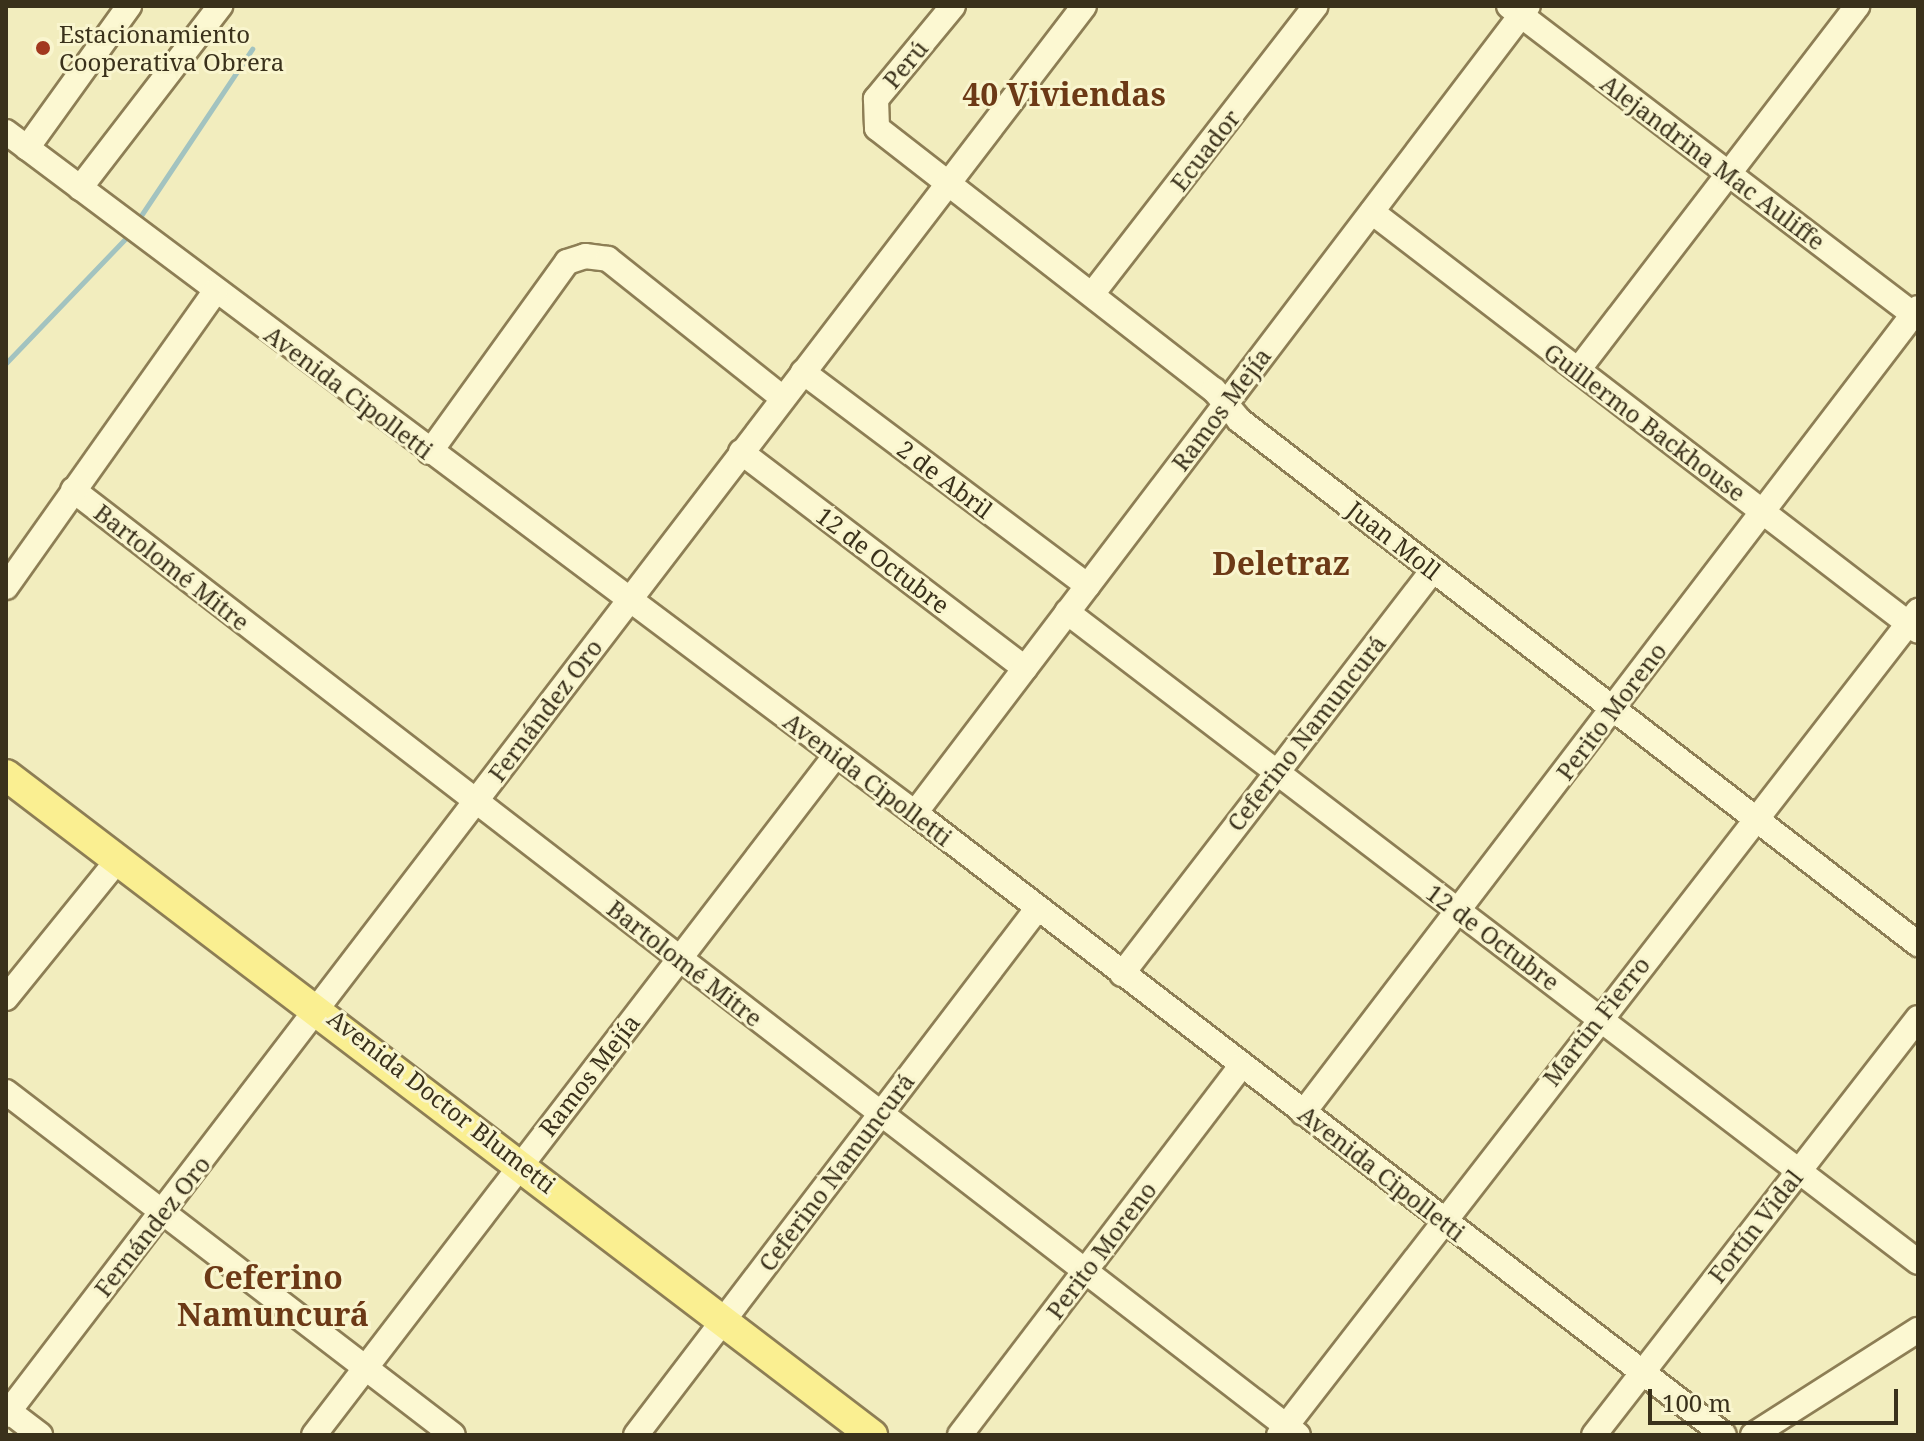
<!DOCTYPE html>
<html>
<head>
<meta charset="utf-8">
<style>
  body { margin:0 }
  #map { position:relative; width:1924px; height:1441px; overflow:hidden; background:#f2edbe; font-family:"Noto Serif",serif }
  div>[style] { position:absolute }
  .stream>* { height:5px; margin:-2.5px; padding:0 2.5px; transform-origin:2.5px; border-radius:2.5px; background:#a2c3c0 }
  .roads { filter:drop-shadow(2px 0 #8d7e55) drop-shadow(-2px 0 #8d7e55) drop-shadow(0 2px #8d7e55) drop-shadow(0 -2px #8d7e55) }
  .minor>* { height:24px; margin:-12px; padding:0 12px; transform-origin:12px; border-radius:12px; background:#fcf8d2 }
  .major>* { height:30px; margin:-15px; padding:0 15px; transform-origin:15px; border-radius:15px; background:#faef91 }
  .dots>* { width:22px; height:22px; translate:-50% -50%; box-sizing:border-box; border:4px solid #f9f5ce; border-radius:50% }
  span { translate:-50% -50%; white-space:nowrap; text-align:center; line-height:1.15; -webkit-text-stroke:6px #f9f5ce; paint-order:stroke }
  .poi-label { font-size:24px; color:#3a311b }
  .left { translate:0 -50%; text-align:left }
  .street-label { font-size:24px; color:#3a311b }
  .district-label { font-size:32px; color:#6c3916; font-weight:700 }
  .frame { position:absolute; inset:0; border:8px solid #3a311b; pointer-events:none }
  .scale { position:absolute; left:1648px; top:1389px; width:250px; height:36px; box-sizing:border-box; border:4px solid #3a311b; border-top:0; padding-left:10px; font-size:24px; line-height:28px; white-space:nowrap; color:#3a311b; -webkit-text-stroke:6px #f9f5ce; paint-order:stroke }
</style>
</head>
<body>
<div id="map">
  <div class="stream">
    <div style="left:138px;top:220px;width:206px;rotate:-56.3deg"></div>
    <div style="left:6px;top:363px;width:175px;rotate:-46.2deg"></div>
  </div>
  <div class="roads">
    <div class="minor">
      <div style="left:953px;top:6px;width:121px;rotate:129.6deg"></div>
      <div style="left:876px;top:99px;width:29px;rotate:88deg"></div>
      <div style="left:877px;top:128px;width:427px;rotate:37.9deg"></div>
      <div style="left:1214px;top:390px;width:39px;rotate:50deg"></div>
      <div style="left:1239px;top:420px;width:858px;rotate:37.66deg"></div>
      <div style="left:1509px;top:6px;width:514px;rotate:37.34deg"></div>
      <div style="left:6px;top:132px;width:1136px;rotate:36.84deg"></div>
      <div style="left:915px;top:813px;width:1020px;rotate:37.55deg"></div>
      <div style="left:27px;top:148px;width:175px;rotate:-54.3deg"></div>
      <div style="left:80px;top:188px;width:230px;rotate:-52.4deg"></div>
      <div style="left:1372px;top:212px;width:688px;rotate:37.5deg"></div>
      <div style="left:1093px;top:293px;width:363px;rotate:-52.2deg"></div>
      <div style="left:1578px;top:370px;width:459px;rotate:-52.5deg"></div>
      <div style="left:803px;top:372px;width:356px;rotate:36.9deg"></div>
      <div style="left:430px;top:452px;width:234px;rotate:-54.2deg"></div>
      <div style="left:567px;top:262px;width:19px;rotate:-18deg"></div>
      <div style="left:585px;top:256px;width:23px;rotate:7deg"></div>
      <div style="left:608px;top:259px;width:223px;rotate:38.5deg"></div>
      <div style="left:741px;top:452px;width:357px;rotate:37.3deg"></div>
      <div style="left:73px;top:490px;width:1547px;rotate:37.65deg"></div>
      <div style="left:6px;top:587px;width:362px;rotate:-54.7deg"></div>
      <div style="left:1067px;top:612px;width:1071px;rotate:37.37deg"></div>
      <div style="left:915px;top:813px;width:1013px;rotate:-52.78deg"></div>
      <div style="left:1122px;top:974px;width:510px;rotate:-52.41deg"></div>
      <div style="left:6px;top:998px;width:176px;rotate:-51deg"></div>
      <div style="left:6px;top:1092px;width:563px;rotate:37.5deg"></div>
      <div style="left:1303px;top:1113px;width:1013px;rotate:-52.62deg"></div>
      <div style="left:6px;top:1409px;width:43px;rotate:37.4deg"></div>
      <div style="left:6px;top:1415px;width:1774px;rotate:-52.58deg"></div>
      <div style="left:314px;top:1435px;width:857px;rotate:-52.49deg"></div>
      <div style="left:636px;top:1435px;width:661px;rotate:-52.68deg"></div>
      <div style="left:960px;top:1435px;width:465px;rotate:-52.7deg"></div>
      <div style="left:1279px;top:1435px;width:1043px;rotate:-52.21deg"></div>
      <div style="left:1594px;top:1435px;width:528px;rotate:-52.15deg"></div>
      <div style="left:1753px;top:1435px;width:196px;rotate:-32.5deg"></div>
    </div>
    <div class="major">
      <div style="left:6px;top:775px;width:1089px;rotate:37.31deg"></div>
    </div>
  </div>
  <div class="dots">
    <div style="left:43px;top:48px;background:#a2381e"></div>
  </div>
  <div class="poi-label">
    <span class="left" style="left:59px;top:48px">Estacionamiento<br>Cooperativa Obrera</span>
  </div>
  <div class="street-label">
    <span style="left:905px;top:64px;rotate:-50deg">Perú</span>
    <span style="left:1205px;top:150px;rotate:-52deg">Ecuador</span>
    <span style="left:1713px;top:162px;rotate:37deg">Alejandrina Mac Auliffe</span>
    <span style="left:349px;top:392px;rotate:37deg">Avenida Cipolletti</span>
    <span style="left:1221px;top:409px;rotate:-53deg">Ramos Mejía</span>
    <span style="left:1645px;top:422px;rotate:37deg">Guillermo Backhouse</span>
    <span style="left:945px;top:479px;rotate:37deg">2 de Abril</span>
    <span style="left:1394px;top:540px;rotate:38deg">Juan Moll</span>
    <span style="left:883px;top:560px;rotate:37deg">12 de Octubre</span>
    <span style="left:172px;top:567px;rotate:38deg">Bartolomé Mitre</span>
    <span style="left:545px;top:710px;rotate:-53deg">Fernández Oro</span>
    <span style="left:1611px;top:711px;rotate:-53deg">Perito Moreno</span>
    <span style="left:1306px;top:733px;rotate:-52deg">Ceferino Namuncurá</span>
    <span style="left:868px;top:779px;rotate:37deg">Avenida Cipolletti</span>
    <span style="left:1493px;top:937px;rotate:37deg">12 de Octubre</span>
    <span style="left:685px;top:963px;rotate:38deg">Bartolomé Mitre</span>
    <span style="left:1596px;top:1021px;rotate:-52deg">Martin Fierro</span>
    <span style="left:589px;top:1075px;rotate:-52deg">Ramos Mejía</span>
    <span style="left:442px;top:1101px;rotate:38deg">Avenida Doctor Blumetti</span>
    <span style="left:836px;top:1172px;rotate:-53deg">Ceferino Namuncurá</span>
    <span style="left:1382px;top:1173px;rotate:38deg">Avenida Cipolletti</span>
    <span style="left:152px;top:1226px;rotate:-52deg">Fernández Oro</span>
    <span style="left:1755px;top:1226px;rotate:-52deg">Fortín Vidal</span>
    <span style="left:1101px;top:1250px;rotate:-53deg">Perito Moreno</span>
  </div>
  <div class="district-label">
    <span style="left:1064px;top:94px">40 Viviendas</span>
    <span style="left:1281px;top:563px">Deletraz</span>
    <span style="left:273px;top:1296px">Ceferino<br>Namuncurá</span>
  </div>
  <div class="frame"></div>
  <div class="scale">100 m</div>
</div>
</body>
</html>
